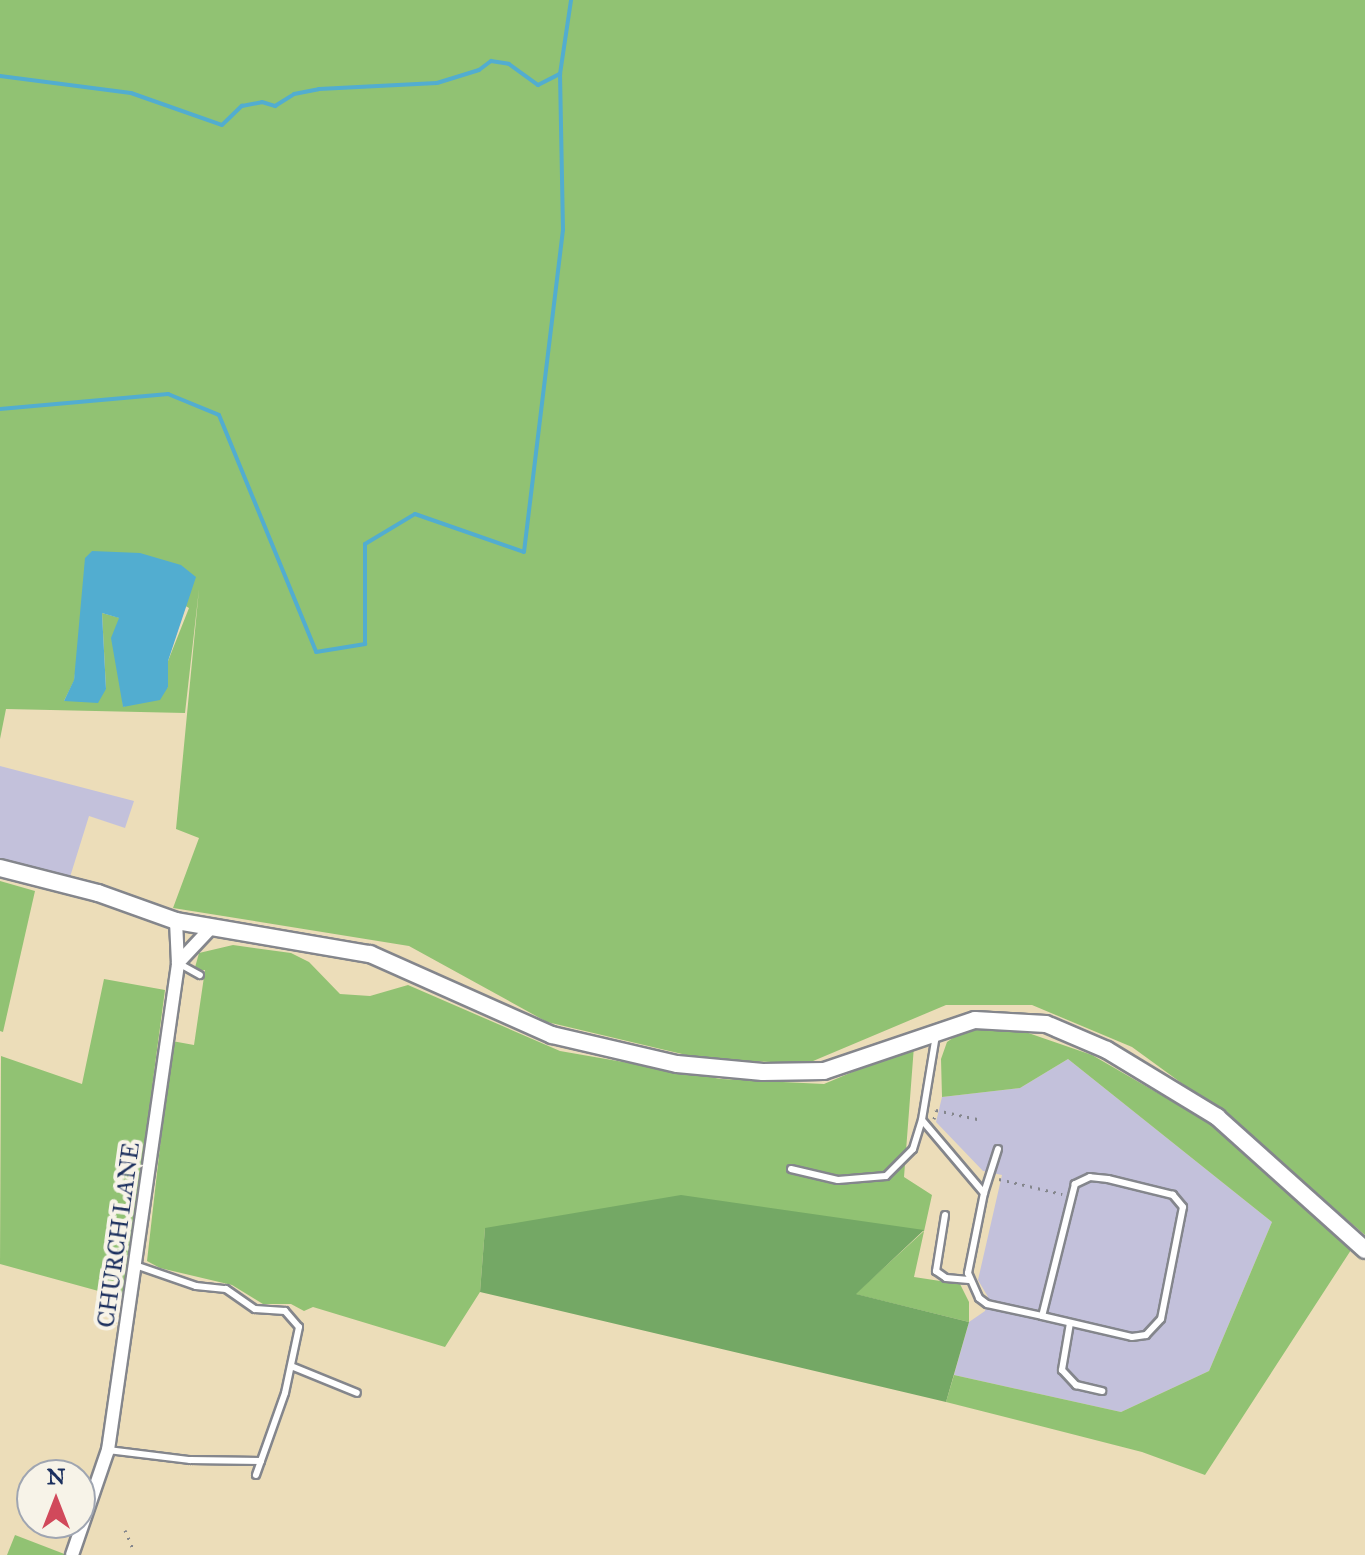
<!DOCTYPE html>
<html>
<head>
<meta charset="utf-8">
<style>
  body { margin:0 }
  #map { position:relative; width:1365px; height:1555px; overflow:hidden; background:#ecddb9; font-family:"IM FELL Great Primer",serif }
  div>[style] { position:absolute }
  .industrial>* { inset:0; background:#c3c1db }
  .green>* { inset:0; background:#91c273 }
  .forest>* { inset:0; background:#74a865 }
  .water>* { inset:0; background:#52add0 }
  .stream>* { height:4px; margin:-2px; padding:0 2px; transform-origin:2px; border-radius:2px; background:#52add0 }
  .path>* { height:3px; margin-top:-1.5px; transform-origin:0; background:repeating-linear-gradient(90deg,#84868c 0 2px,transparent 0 8px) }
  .roads { filter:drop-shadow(2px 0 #84868c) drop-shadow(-2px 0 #84868c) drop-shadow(0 2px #84868c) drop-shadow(0 -2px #84868c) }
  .lane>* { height:6px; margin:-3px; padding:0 3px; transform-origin:3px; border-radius:3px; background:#fff }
  .street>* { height:12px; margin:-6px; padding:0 6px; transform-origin:6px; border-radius:6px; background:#fff }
  .secondary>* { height:16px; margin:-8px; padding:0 8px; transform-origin:8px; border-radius:8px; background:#fff }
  span { translate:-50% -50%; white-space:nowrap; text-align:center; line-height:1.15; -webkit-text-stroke:8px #f7f3e8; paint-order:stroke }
  .street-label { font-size:24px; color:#1b2f5e }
  .north { position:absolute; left:16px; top:1459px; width:80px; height:80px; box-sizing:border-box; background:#f7f3e8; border:2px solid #9fa5b1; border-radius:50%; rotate:0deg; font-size:22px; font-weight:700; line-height:32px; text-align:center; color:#1b2f5e }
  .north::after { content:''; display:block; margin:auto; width:28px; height:36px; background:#d1495b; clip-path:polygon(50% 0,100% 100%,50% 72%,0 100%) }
</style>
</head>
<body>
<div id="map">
  <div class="industrial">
    <div style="clip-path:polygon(0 766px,134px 801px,125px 828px,89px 816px,70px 877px,0 860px)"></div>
    <div style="clip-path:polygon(1068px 1059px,1272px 1222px,1209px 1371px,1121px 1412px,954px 1375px,969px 1322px,985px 1311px,988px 1297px,978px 1280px,1002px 1175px,983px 1171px,936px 1122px,942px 1097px,1020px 1088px)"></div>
  </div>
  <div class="green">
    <div style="clip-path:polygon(evenodd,0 0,1365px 0,1365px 1235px,1224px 1114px,1132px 1047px,1032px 1005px,946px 1005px,806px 1064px,699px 1058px,547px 1022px,409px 946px,173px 908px,199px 838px,176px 829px,199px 589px,185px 713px,6px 709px,0 739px,0 0,92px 551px,189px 608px,168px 661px,168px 687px,123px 707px,120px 618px,102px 613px,106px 689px,64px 701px,74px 681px,92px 551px)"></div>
    <div style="clip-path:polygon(0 881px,35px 891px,3px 1032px,0 1031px)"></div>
    <div style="clip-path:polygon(233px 945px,291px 953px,309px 962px,340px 994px,370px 996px,408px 985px,560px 1051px,721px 1079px,824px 1084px,914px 1046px,904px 1177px,932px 1195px,914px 1277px,960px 1284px,969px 1302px,969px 1322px,855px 1294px,924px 1231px,485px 1228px,480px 1292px,445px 1347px,313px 1307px,304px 1311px,291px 1304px,263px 1304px,232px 1285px,160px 1268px,147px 1261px,172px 1041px,194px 1045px,205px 970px,194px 971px,199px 953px)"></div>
    <div style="clip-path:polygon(104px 979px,165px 990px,124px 1298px,0 1264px,1px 1056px,82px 1084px)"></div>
    <div style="clip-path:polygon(1005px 1025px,1092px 1055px,1213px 1125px,1351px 1250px,1205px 1475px,1142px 1452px,946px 1402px,954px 1375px,1121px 1412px,1209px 1371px,1272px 1222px,1068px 1059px,1020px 1088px,942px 1097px,941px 1059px,947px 1042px,969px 1027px)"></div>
    <div style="clip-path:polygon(15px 1535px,67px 1555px,7px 1555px)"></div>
  </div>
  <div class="forest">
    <div style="clip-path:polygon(681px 1195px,924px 1230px,856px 1294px,969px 1322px,946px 1402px,480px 1292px,485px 1228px)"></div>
  </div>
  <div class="water">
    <div style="clip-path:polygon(92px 551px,140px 553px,181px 565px,196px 577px,168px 661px,168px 687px,160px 700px,123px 707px,111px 638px,119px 618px,102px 613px,106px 689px,98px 703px,64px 701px,74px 680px,85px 558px)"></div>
  </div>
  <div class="stream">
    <div style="left:0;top:76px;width:132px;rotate:7.4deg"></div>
    <div style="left:131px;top:93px;width:96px;rotate:19.4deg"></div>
    <div style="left:222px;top:125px;width:28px;rotate:-44deg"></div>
    <div style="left:242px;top:106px;width:20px;rotate:-11deg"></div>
    <div style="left:262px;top:102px;width:14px;rotate:17deg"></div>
    <div style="left:275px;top:106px;width:22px;rotate:-32deg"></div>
    <div style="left:294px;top:94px;width:25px;rotate:-11deg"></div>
    <div style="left:319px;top:89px;width:118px;rotate:-2.9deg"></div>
    <div style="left:437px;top:83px;width:44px;rotate:-17.2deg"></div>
    <div style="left:479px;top:70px;width:15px;rotate:-37deg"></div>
    <div style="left:491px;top:61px;width:18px;rotate:9deg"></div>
    <div style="left:509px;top:64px;width:36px;rotate:36deg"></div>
    <div style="left:538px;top:85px;width:25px;rotate:-27deg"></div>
    <div style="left:0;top:409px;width:169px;rotate:-5.1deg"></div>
    <div style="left:168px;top:394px;width:55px;rotate:22.4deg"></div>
    <div style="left:219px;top:415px;width:256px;rotate:67.7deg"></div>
    <div style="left:316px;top:652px;width:50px;rotate:-9.3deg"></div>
    <div style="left:365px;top:644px;width:100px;rotate:-90deg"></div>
    <div style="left:365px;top:544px;width:58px;rotate:-31deg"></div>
    <div style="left:415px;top:514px;width:115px;rotate:19.2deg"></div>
    <div style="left:524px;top:552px;width:324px;rotate:-83.1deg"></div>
    <div style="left:563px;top:230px;width:156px;rotate:-91.1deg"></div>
    <div style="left:560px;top:74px;width:75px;rotate:-81.5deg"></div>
  </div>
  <div class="path">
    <div style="left:934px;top:1119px;width:9px;rotate:-77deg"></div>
    <div style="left:936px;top:1110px;width:47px;rotate:12.3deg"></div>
    <div style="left:999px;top:1179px;width:65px;rotate:13.4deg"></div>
    <div style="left:125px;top:1530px;width:23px;rotate:67deg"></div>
  </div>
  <div class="roads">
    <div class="lane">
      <div style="left:178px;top:963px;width:25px;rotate:29deg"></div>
      <div style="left:936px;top:1035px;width:86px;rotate:99.4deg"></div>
      <div style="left:922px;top:1120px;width:96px;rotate:49.7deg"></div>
      <div style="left:984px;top:1193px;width:82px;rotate:101.3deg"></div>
      <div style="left:968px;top:1273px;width:27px;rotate:66deg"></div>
      <div style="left:979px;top:1298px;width:10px;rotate:37deg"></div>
      <div style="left:987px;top:1304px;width:56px;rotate:12.3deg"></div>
      <div style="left:1042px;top:1316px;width:92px;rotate:13.1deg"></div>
      <div style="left:1132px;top:1337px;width:14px;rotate:-8deg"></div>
      <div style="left:1146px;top:1335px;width:22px;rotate:-47deg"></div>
      <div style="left:1161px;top:1319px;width:114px;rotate:-78.9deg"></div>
      <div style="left:1183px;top:1207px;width:16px;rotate:-130deg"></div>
      <div style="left:1173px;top:1195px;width:67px;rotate:-166.2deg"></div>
      <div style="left:1108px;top:1179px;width:18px;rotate:-174deg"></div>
      <div style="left:1090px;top:1177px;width:17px;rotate:155deg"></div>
      <div style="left:1075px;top:1184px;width:136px;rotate:104deg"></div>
      <div style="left:791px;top:1169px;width:48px;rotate:13.2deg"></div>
      <div style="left:838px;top:1180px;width:48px;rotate:-4.8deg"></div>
      <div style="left:886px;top:1176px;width:38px;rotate:-45deg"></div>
      <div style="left:913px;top:1149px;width:30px;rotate:-73deg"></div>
      <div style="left:984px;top:1193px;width:46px;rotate:-72.3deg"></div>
      <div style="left:945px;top:1215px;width:57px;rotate:99.1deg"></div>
      <div style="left:936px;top:1271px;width:12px;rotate:35deg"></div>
      <div style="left:946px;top:1278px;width:23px;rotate:5deg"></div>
      <div style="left:138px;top:1266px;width:61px;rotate:19deg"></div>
      <div style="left:196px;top:1286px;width:30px;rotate:6deg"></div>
      <div style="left:226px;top:1289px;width:35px;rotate:35deg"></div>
      <div style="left:255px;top:1309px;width:30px;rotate:4deg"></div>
      <div style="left:285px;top:1311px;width:21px;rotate:49deg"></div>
      <div style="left:299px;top:1327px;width:67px;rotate:102deg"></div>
      <div style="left:285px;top:1393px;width:87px;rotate:109.5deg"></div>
      <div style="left:1070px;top:1323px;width:48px;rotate:99.7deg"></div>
      <div style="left:1062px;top:1370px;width:21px;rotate:47deg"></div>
      <div style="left:1076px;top:1385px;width:27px;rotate:13deg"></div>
      <div style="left:291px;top:1366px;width:71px;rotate:22.2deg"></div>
      <div style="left:108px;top:1450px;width:83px;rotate:7deg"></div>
      <div style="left:190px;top:1460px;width:71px;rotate:0.8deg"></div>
    </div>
    <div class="street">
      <div style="left:176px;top:921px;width:42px;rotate:87.3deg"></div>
      <div style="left:72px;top:1555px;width:111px;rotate:-71.1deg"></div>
      <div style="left:108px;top:1450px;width:492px;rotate:-81.8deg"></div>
      <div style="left:178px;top:963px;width:48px;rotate:-46.7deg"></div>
    </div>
    <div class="secondary">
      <div style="left:0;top:868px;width:101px;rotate:14.3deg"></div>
      <div style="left:98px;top:893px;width:83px;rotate:19.7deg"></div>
      <div style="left:176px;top:921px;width:197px;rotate:9.7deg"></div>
      <div style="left:370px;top:954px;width:199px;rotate:24deg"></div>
      <div style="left:552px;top:1035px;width:128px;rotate:13.1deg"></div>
      <div style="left:677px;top:1064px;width:86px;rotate:5.3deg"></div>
      <div style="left:763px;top:1072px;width:61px;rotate:-0.9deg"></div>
      <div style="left:824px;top:1071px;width:159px;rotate:-18.7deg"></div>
      <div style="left:975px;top:1020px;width:71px;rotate:3.2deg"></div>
      <div style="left:1046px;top:1024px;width:66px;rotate:23.1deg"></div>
      <div style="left:1107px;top:1050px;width:129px;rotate:31.3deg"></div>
      <div style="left:1217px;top:1117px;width:199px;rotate:41.9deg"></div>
    </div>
  </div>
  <div class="street-label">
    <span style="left:119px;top:1235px;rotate:-82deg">CHURCH LANE</span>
  </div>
  <div class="north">N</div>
</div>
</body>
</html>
